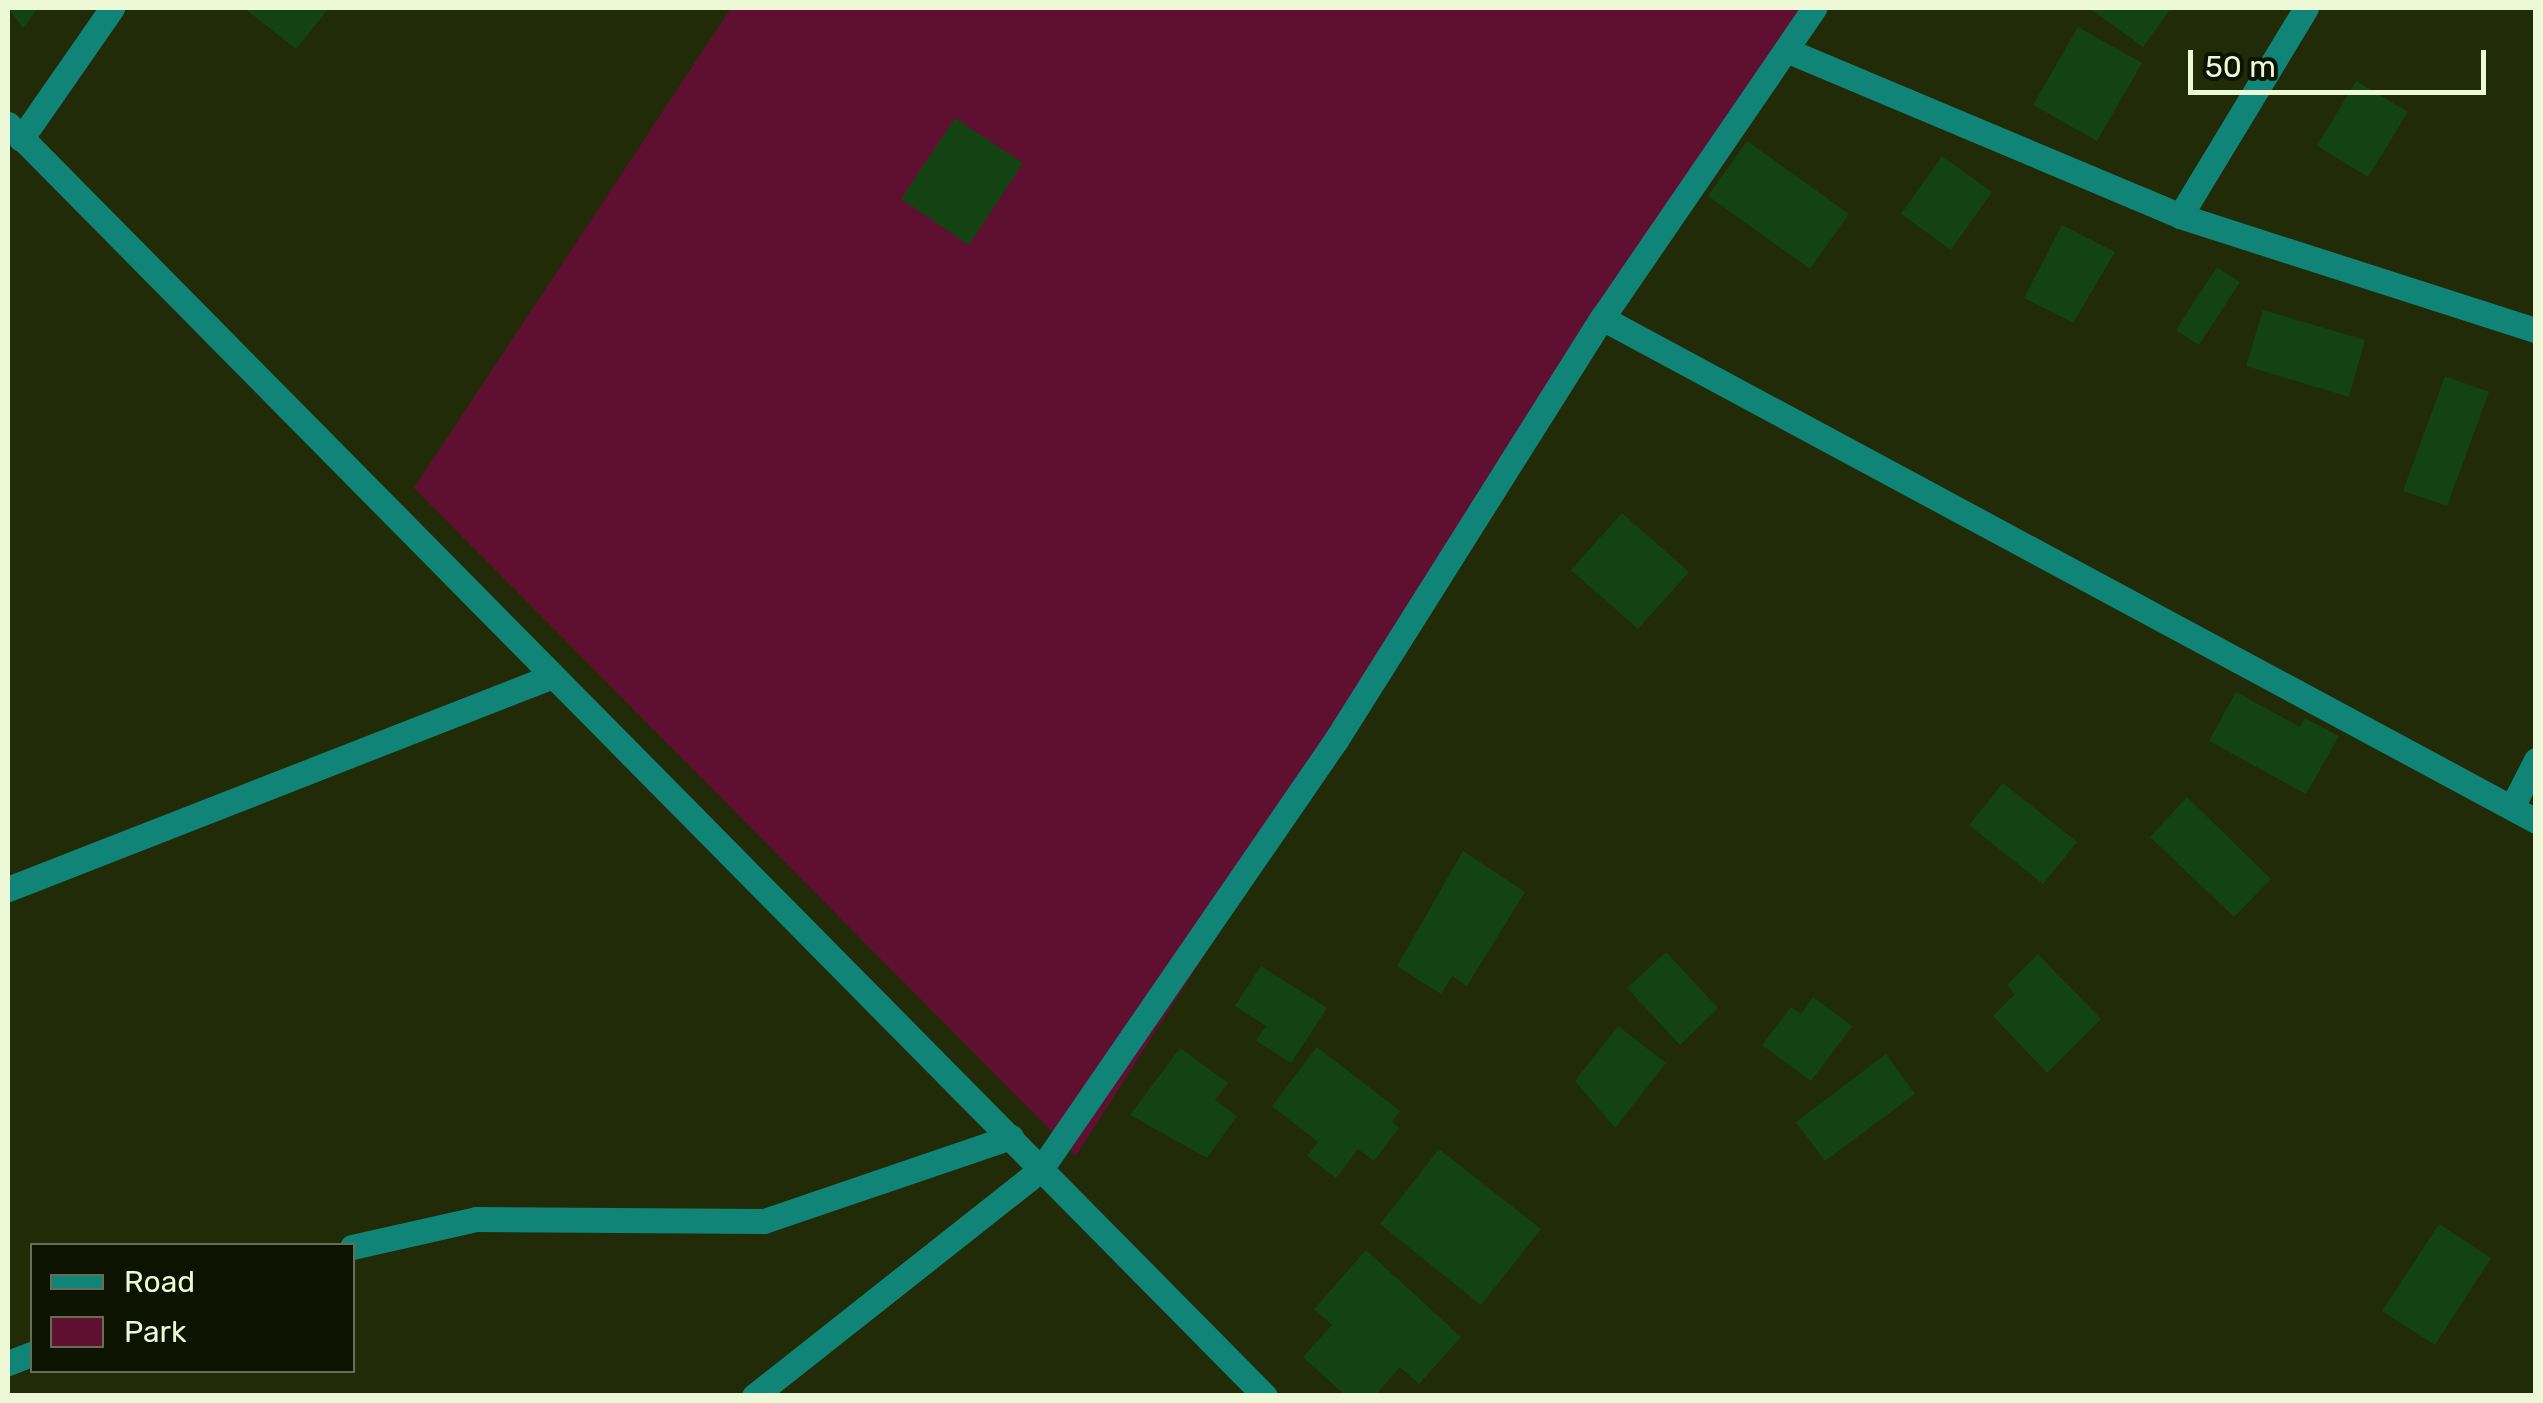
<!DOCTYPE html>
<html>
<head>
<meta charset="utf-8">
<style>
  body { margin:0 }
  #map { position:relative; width:2543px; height:1403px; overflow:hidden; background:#222b08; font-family:Rubik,sans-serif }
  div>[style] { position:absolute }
  .green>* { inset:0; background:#5f0f2f }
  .building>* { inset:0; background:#134213 }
  .minor>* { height:25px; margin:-12.5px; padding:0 12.5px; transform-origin:12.5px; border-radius:12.5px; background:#108477 }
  span { translate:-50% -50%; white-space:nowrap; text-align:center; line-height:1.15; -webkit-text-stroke:10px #0c1300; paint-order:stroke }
  .frame { position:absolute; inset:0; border:10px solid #ecf8d6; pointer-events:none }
  .legend { position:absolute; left:30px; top:1243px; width:325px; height:130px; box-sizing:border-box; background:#0c1300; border:2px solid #666f56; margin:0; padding:12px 18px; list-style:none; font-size:30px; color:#ecf8d6 }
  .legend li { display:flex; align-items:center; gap:20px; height:50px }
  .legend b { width:50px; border:2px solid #666f56 }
  .scale { position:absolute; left:2188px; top:50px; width:298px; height:45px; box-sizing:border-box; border:5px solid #ecf8d6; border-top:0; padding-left:12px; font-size:30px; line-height:35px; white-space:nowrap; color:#ecf8d6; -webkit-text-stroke:8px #0c1300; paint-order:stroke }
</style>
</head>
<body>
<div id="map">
  <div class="green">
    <div style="clip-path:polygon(731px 8px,1809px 8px,1076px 1156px,414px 488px)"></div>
  </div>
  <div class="building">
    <div style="clip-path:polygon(8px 8px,38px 8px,23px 28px)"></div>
    <div style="clip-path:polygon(244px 8px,329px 8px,296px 49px)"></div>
    <div style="clip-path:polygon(2089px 8px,2171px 8px,2143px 47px)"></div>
    <div style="clip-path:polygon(2078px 27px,2142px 63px,2097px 141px,2033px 105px)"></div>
    <div style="clip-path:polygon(2356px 81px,2408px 112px,2368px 177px,2317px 146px)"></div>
    <div style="clip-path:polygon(955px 118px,1023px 163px,969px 245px,901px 199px)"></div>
    <div style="clip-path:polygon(1747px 141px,1849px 214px,1810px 269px,1708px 196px)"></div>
    <div style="clip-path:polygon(1942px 156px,1992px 192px,1951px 250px,1901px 214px)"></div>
    <div style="clip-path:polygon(2062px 225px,2115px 252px,2073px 323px,2024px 298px)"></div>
    <div style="clip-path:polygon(2217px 267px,2240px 282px,2199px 345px,2176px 330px)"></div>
    <div style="clip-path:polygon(2263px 310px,2365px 340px,2349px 397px,2246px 366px)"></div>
    <div style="clip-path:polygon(2445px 376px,2489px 392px,2447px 506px,2403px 491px)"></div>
    <div style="clip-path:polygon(1622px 513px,1689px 572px,1638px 629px,1571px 570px)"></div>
    <div style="clip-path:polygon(2236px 692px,2300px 727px,2305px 718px,2339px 736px,2306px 794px,2209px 741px)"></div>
    <div style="clip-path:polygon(2003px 783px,2077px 842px,2043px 884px,1969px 825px)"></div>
    <div style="clip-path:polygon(2187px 797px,2271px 879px,2234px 917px,2150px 837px)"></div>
    <div style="clip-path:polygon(1463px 851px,1525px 892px,1467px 986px,1452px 976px,1441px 994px,1397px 966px)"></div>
    <div style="clip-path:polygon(1666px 952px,1718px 1008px,1680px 1045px,1627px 988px)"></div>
    <div style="clip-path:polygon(2038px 954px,2101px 1019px,2047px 1073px,1993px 1016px,2015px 994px,2007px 985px)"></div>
    <div style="clip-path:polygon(1261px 966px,1327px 1008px,1291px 1063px,1256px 1041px,1266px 1026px,1235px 1006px)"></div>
    <div style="clip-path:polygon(1813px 997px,1852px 1026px,1811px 1081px,1762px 1045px,1791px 1007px,1801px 1014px)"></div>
    <div style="clip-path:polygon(1618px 1026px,1666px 1063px,1615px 1128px,1575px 1081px)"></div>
    <div style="clip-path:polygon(1317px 1047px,1400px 1111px,1392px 1122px,1399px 1128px,1374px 1161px,1358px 1149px,1336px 1178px,1307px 1156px,1318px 1142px,1272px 1106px)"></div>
    <div style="clip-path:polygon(1180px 1048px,1228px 1083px,1215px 1100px,1237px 1116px,1207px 1158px,1130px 1115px)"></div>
    <div style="clip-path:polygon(1886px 1054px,1915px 1094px,1825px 1161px,1796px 1122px)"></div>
    <div style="clip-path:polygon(1439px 1149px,1541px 1229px,1481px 1305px,1380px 1224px)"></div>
    <div style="clip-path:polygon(2439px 1224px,2491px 1258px,2435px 1345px,2382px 1311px)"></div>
    <div style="clip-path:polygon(1366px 1250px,1461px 1337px,1419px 1384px,1400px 1367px,1375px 1396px,1346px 1396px,1303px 1357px,1332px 1325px,1314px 1309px)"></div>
  </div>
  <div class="minor">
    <div style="left:1786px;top:50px;width:428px;rotate:22.8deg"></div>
    <div style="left:2180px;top:216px;width:243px;rotate:-58.8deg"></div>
    <div style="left:8px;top:124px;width:1788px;rotate:45.34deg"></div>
    <div style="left:21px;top:139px;width:160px;rotate:-55.2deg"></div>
    <div style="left:2180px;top:216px;width:374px;rotate:17.8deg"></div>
    <div style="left:1602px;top:318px;width:1061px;rotate:28.3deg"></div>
    <div style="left:2512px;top:807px;width:53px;rotate:-62.9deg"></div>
    <div style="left:8px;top:889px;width:582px;rotate:-21.36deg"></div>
    <div style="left:352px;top:1247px;width:127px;rotate:-12.7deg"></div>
    <div style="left:476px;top:1219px;width:288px;rotate:0.4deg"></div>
    <div style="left:764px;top:1221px;width:261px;rotate:-18.8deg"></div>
    <div style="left:8px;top:1363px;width:26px;rotate:-21deg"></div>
    <div style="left:754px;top:1396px;width:366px;rotate:-38.3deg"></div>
    <div style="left:1041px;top:1169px;width:521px;rotate:-55.49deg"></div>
    <div style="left:1336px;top:740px;width:499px;rotate:-57.8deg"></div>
    <div style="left:1602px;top:318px;width:376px;rotate:-55.6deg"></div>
  </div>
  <div class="frame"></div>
  <ul class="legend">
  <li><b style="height:12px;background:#108477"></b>Road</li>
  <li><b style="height:28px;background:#5f0f2f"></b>Park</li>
  </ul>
  <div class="scale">50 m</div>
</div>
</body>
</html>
